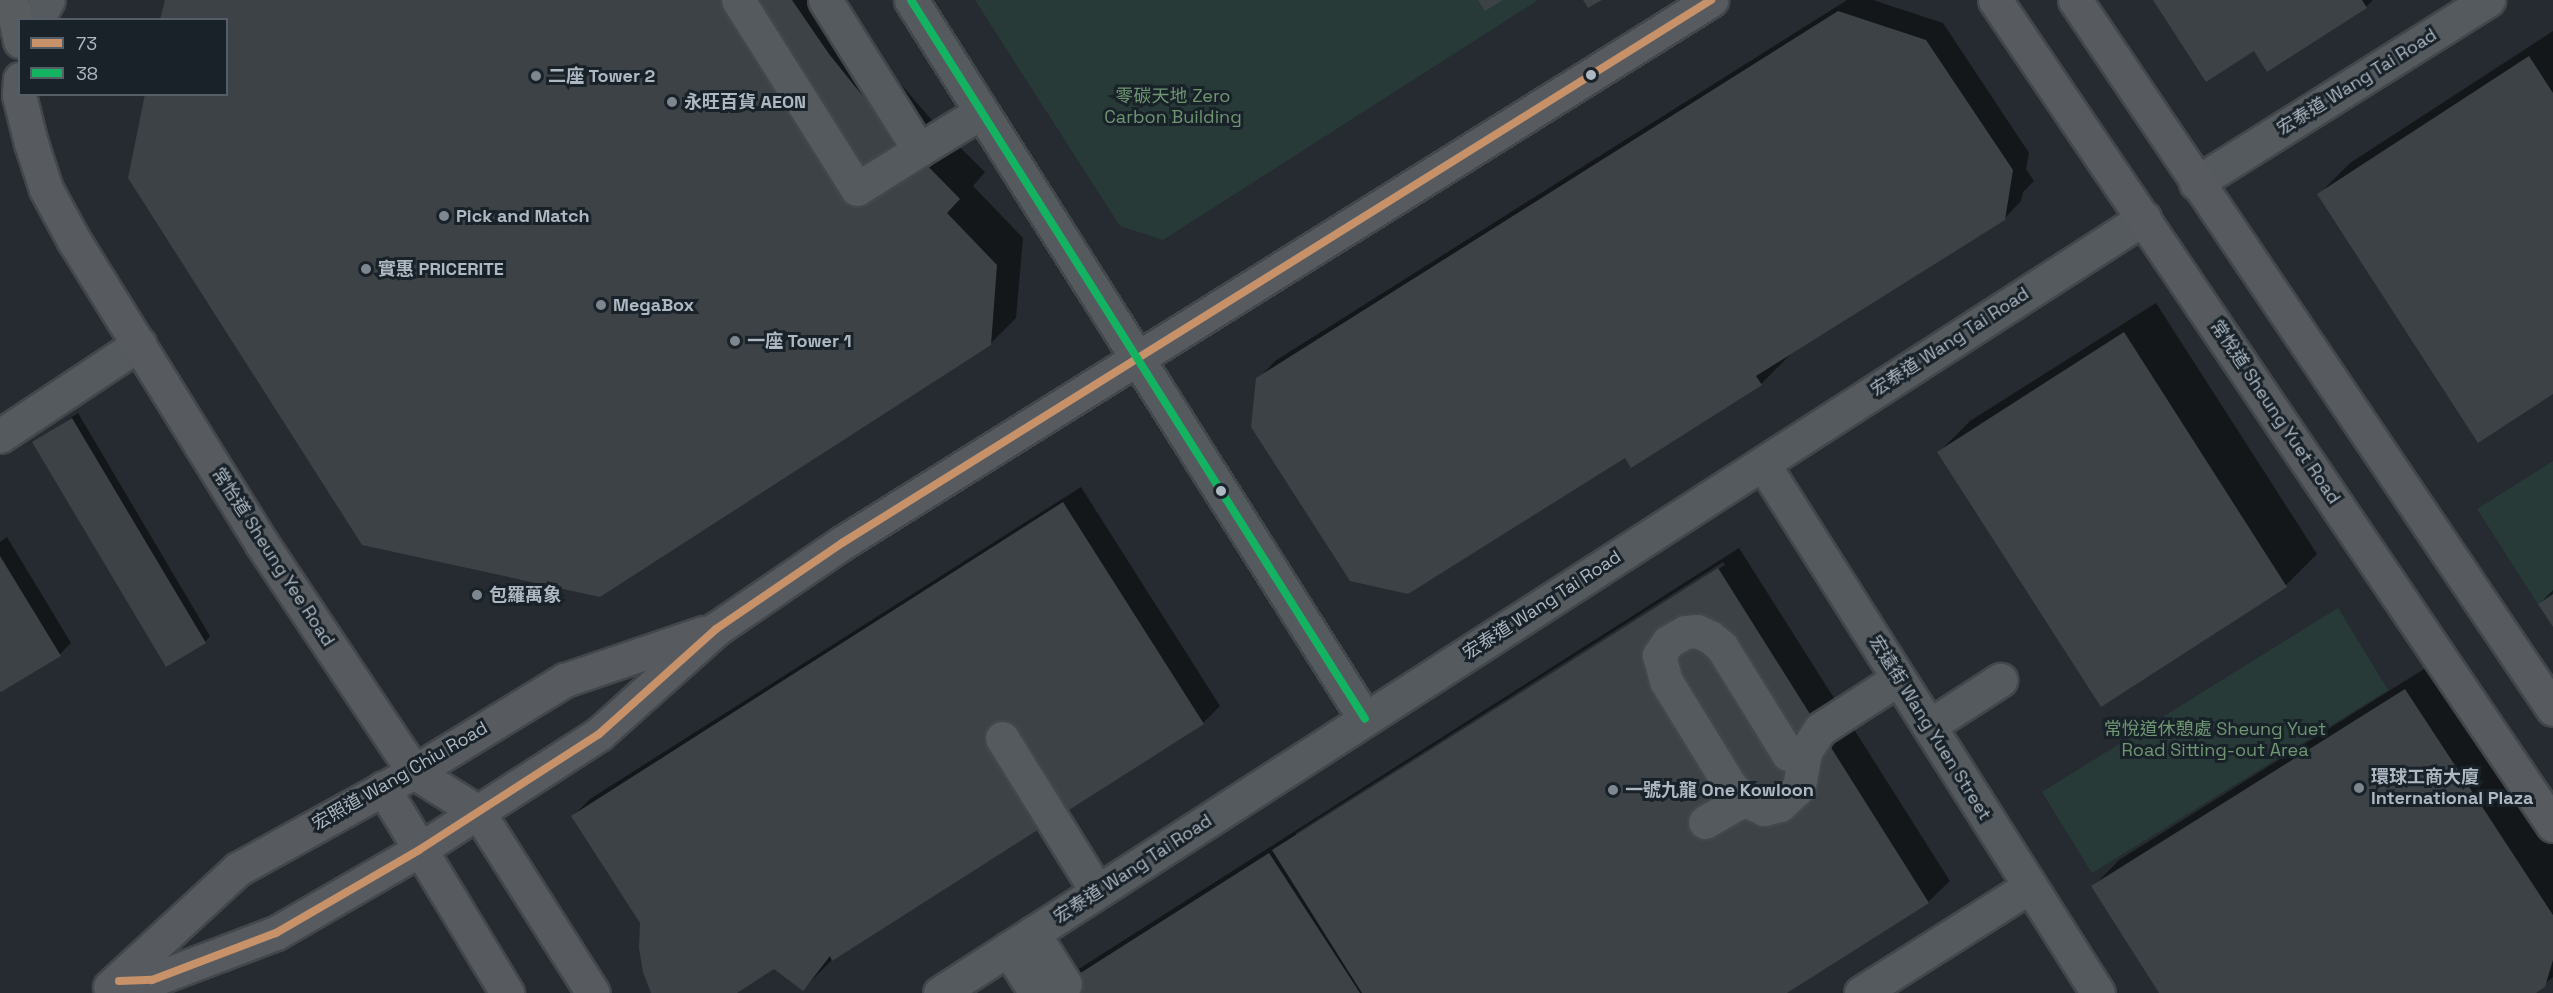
<!DOCTYPE html>
<html>
<head>
<meta charset="utf-8">
<style>
  body { margin:0 }
  #map { position:relative; width:2553px; height:993px; overflow:hidden; background:#252b30; font-family:"Space Grotesk","Noto Sans TC",sans-serif }
  div>[style] { position:absolute }
  .green>* { inset:0; background:#283a38 }
  .shadow>* { inset:0; background:#0007 }
  .building>* { inset:0; background:#3d4247 }
  .roads { filter:drop-shadow(2px 0 #42474b) drop-shadow(-2px 0 #42474b) drop-shadow(0 2px #42474b) drop-shadow(0 -2px #42474b) }
  .minor>* { height:33px; margin:-16.5px; padding:0 16.5px; transform-origin:16.5px; border-radius:16.5px; background:#555a5e }
  .major>* { height:33px; margin:-16.5px; padding:0 16.5px; transform-origin:16.5px; border-radius:16.5px; background:#575b60 }
  .highway>* { height:33px; margin:-16.5px; padding:0 16.5px; transform-origin:16.5px; border-radius:16.5px; background:#595c5f }
  .bus-1>* { height:8px; margin:-4px; padding:0 4px; transform-origin:4px; border-radius:4px; background:#c7916a }
  .bus-2>* { height:8px; margin:-4px; padding:0 4px; transform-origin:4px; border-radius:4px; background:#13b361 }
  .dots>* { width:16px; height:16px; translate:-50% -50%; box-sizing:border-box; border:3px solid #192229; border-radius:50% }
  span { translate:-50% -50%; white-space:nowrap; text-align:center; line-height:1.15; -webkit-text-stroke:6px #192229; paint-order:stroke }
  .poi-label { font-size:18px; color:#aeb8c2; font-weight:700 }
  .left { translate:0 -50%; text-align:left }
  .street-label { font-size:18px; color:#aeb8c2 }
  .park-label { font-size:18px; color:#6f9672 }
  .legend { position:absolute; left:18px; top:18px; width:210px; height:78px; box-sizing:border-box; background:#192229; border:2px solid #555e66; margin:0; padding:8px 10px; list-style:none; font-size:18px; color:#aeb8c2 }
  .legend li { display:flex; align-items:center; gap:12px; height:30px }
  .legend b { width:30px; border:2px solid #555e66 }
</style>
</head>
<body>
<div id="map">
  <div class="green">
    <div style="clip-path:polygon(975px 0,1538px 0,1163px 240px,1120px 226px)"></div>
    <div style="clip-path:polygon(2553px 461px,2553px 594px,2538px 604px,2477px 509px)"></div>
    <div style="clip-path:polygon(2338px 608px,2388px 690px,2092px 873px,2042px 792px)"></div>
  </div>
  <div class="shadow">
    <div style="clip-path:polygon(166px 0,838px 0,879px 59px,930px 118px,985px 172px,973px 186px,1023px 238px,1016px 318px,990px 344px,226px 94px,226px 20px)"></div>
    <div style="clip-path:polygon(1847px 0,1873px 0,1943px 23px,2029px 153px,2026px 169px,2034px 181px,2023px 192px,2021px 201px,2004px 219px,1792px 353px,1761px 384px,1632px 466px,1625px 456px,1258px 379px,1275px 361px)"></div>
    <div style="clip-path:polygon(2155px 0,2373px 0,2366px 7px,2255px 49px)"></div>
    <div style="clip-path:polygon(2553px 31px,2553px 392px,2319px 194px,2350px 163px)"></div>
    <div style="clip-path:polygon(2156px 303px,2317px 554px,2286px 585px,2101px 705px,1939px 452px,1970px 421px)"></div>
    <div style="clip-path:polygon(78px 413px,210px 636px,205px 642px,34px 443px)"></div>
    <div style="clip-path:polygon(1081px 487px,1220px 706px,1203px 723px,834px 958px,803px 989px,774px 967px,734px 993px,653px 993px,641px 923px,573px 816px,590px 799px)"></div>
    <div style="clip-path:polygon(7px 537px,71px 643px,60px 654px,0 688px,0 542px)"></div>
    <div style="clip-path:polygon(evenodd,1739px 548px,1950px 881px,1928px 902px,1784px 993px,1041px 993px,1739px 548px,1723px 562px,1725px 565px,1296px 836px,1296px 833px,1723px 562px)"></div>
    <div style="clip-path:polygon(2553px 590px,2553px 624px,2539px 604px)"></div>
    <div style="clip-path:polygon(2432px 664px,2457px 691px,2553px 844px,2553px 977px,2533px 993px,2161px 993px,2093px 887px,2119px 860px)"></div>
  </div>
  <div class="building">
    <div style="clip-path:polygon(165px 0,792px 0,829px 54px,878px 115px,960px 199px,947px 213px,997px 265px,991px 345px,600px 597px,362px 545px,128px 178px,145px 94px,226px 94px,226px 20px,160px 20px)"></div>
    <div style="clip-path:polygon(1478px 0,1503px 0,1485px 11px)"></div>
    <div style="clip-path:polygon(1583px 0,1602px 0,1588px 8px)"></div>
    <div style="clip-path:polygon(2153px 0,2362px 0,2367px 8px,2267px 72px,2254px 51px,2206px 82px)"></div>
    <div style="clip-path:polygon(1838px 11px,1926px 40px,2013px 170px,2005px 220px,1756px 376px,1762px 385px,1631px 468px,1625px 458px,1408px 594px,1350px 581px,1251px 427px,1256px 378px)"></div>
    <div style="clip-path:polygon(2529px 56px,2553px 93px,2553px 394px,2478px 443px,2317px 194px)"></div>
    <div style="clip-path:polygon(2124px 332px,2287px 587px,2101px 707px,1937px 452px)"></div>
    <div style="clip-path:polygon(72px 418px,206px 643px,166px 667px,32px 442px)"></div>
    <div style="clip-path:polygon(1063px 502px,1204px 724px,832px 961px,830px 956px,803px 991px,774px 969px,737px 993px,651px 993px,643px 972px,639px 948px,640px 923px,571px 816px)"></div>
    <div style="clip-path:polygon(0 556px,61px 656px,1px 692px,0 691px)"></div>
    <div style="clip-path:polygon(1718px 568px,1929px 903px,1787px 993px,1362px 993px,1272px 850px)"></div>
    <div style="clip-path:polygon(2553px 594px,2553px 627px,2538px 604px)"></div>
    <div style="clip-path:polygon(2405px 689px,2553px 915px,2553px 960px,2545px 987px,2536px 993px,2159px 993px,2091px 886px)"></div>
    <div style="clip-path:polygon(1269px 853px,1360px 993px,1049px 993px)"></div>
  </div>
  <div class="roads">
    <div class="minor">
      <div style="left:738px;top:0;width:223px;rotate:57.8deg"></div>
      <div style="left:857px;top:189px;width:73px;rotate:-32.2deg"></div>
      <div style="left:825px;top:0;width:177px;rotate:57.9deg"></div>
      <div style="left:919px;top:150px;width:73px;rotate:-31.5deg"></div>
      <div style="left:911px;top:0;width:850px;rotate:57.73deg"></div>
      <div style="left:36px;top:20px;width:23px;rotate:-59deg"></div>
      <div style="left:2196px;top:183px;width:345px;rotate:-32.1deg"></div>
      <div style="left:0;top:436px;width:167px;rotate:-33.5deg"></div>
      <div style="left:1763px;top:464px;width:626px;rotate:57.66deg"></div>
      <div style="left:1929px;top:726px;width:85px;rotate:-32.9deg"></div>
      <div style="left:1002px;top:738px;width:180px;rotate:58.2deg"></div>
      <div style="left:1804px;top:755px;width:6px;rotate:149deg"></div>
      <div style="left:1799px;top:758px;width:12px;rotate:-160deg"></div>
      <div style="left:1788px;top:754px;width:126px;rotate:-121.7deg"></div>
      <div style="left:1722px;top:647px;width:16px;rotate:-140deg"></div>
      <div style="left:1710px;top:637px;width:14px;rotate:-155deg"></div>
      <div style="left:1697px;top:631px;width:12px;rotate:175deg"></div>
      <div style="left:1685px;top:632px;width:20px;rotate:150deg"></div>
      <div style="left:1668px;top:642px;width:16px;rotate:125deg"></div>
      <div style="left:1659px;top:655px;width:27px;rotate:75deg"></div>
      <div style="left:1666px;top:681px;width:124px;rotate:58.5deg"></div>
      <div style="left:1731px;top:787px;width:21px;rotate:41deg"></div>
      <div style="left:1747px;top:801px;width:19px;rotate:25deg"></div>
      <div style="left:1764px;top:809px;width:16px;rotate:-14deg"></div>
      <div style="left:1780px;top:805px;width:26px;rotate:-43deg"></div>
      <div style="left:1799px;top:787px;width:36px;rotate:-80deg"></div>
      <div style="left:1805px;top:752px;width:27px;rotate:-57deg"></div>
      <div style="left:1820px;top:729px;width:93px;rotate:-32.7deg"></div>
      <div style="left:1705px;top:822px;width:36px;rotate:-30deg"></div>
      <div style="left:1736px;top:804px;width:11px;rotate:-15deg"></div>
      <div style="left:1033px;top:933px;width:60px;rotate:57.9deg"></div>
      <div style="left:1008px;top:949px;width:52px;rotate:57.5deg"></div>
      <div style="left:940px;top:993px;width:1432px;rotate:-32.77deg"></div>
      <div style="left:1861px;top:993px;width:200px;rotate:-32.3deg"></div>
    </div>
    <div class="major">
      <div style="left:1995px;top:0;width:996px;rotate:55.93deg"></div>
      <div style="left:2075px;top:0;width:855px;rotate:56.01deg"></div>
      <div style="left:20px;top:79px;width:16px;rotate:94deg"></div>
      <div style="left:19px;top:95px;width:49px;rotate:76deg"></div>
      <div style="left:31px;top:143px;width:48px;rotate:71.9deg"></div>
      <div style="left:46px;top:189px;width:57px;rotate:61.6deg"></div>
      <div style="left:73px;top:239px;width:359px;rotate:58.2deg"></div>
      <div style="left:262px;top:544px;width:274px;rotate:56.3deg"></div>
      <div style="left:414px;top:772px;width:75px;rotate:32deg"></div>
      <div style="left:478px;top:812px;width:214px;rotate:57.6deg"></div>
      <div style="left:383px;top:788px;width:240px;rotate:58.8deg"></div>
      <div style="left:119px;top:981px;width:33px;rotate:-2deg"></div>
      <div style="left:152px;top:980px;width:133px;rotate:-20.8deg"></div>
      <div style="left:276px;top:933px;width:165px;rotate:-30.1deg"></div>
      <div style="left:419px;top:850px;width:214px;rotate:-32.8deg"></div>
      <div style="left:599px;top:734px;width:157px;rotate:-41.9deg"></div>
      <div style="left:716px;top:629px;width:153px;rotate:-34.3deg"></div>
      <div style="left:842px;top:543px;width:1025px;rotate:-32deg"></div>
      <div style="left:110px;top:987px;width:174px;rotate:-42.7deg"></div>
      <div style="left:238px;top:869px;width:201px;rotate:-28.9deg"></div>
      <div style="left:414px;top:772px;width:177px;rotate:-31.4deg"></div>
      <div style="left:565px;top:680px;width:146px;rotate:-18.8deg"></div>
    </div>
    <div class="highway">
      <div style="left:11px;top:0;width:42px;rotate:77.6deg"></div>
    </div>
  </div>
  <div class="bus-1">
    <div style="left:119px;top:981px;width:33px;rotate:-2deg"></div>
    <div style="left:152px;top:980px;width:133px;rotate:-20.8deg"></div>
    <div style="left:276px;top:933px;width:165px;rotate:-30.1deg"></div>
    <div style="left:419px;top:850px;width:214px;rotate:-32.8deg"></div>
    <div style="left:599px;top:734px;width:157px;rotate:-41.9deg"></div>
    <div style="left:716px;top:629px;width:153px;rotate:-34.3deg"></div>
    <div style="left:842px;top:543px;width:1025px;rotate:-32deg"></div>
  </div>
  <div class="bus-2">
    <div style="left:911px;top:0;width:850px;rotate:57.73deg"></div>
  </div>
  <div class="dots">
    <div style="left:1591px;top:75px;background:#aeb8c2"></div>
    <div style="left:536px;top:76px;background:#7e878f"></div>
    <div style="left:672px;top:102px;background:#7e878f"></div>
    <div style="left:444px;top:216px;background:#7e878f"></div>
    <div style="left:366px;top:269px;background:#7e878f"></div>
    <div style="left:601px;top:305px;background:#7e878f"></div>
    <div style="left:735px;top:341px;background:#7e878f"></div>
    <div style="left:1221px;top:491px;background:#aeb8c2"></div>
    <div style="left:477px;top:595px;background:#7e878f"></div>
    <div style="left:2359px;top:788px;background:#7e878f"></div>
    <div style="left:1613px;top:790px;background:#7e878f"></div>
  </div>
  <div class="poi-label">
    <span class="left" style="left:548px;top:76px">二座 Tower 2</span>
    <span class="left" style="left:684px;top:102px">永旺百貨 AEON</span>
    <span class="left" style="left:456px;top:216px">Pick and Match</span>
    <span class="left" style="left:378px;top:269px">實惠 PRICERITE</span>
    <span class="left" style="left:613px;top:305px">MegaBox</span>
    <span class="left" style="left:747px;top:341px">一座 Tower 1</span>
    <span class="left" style="left:489px;top:595px">包羅萬象</span>
    <span class="left" style="left:2371px;top:788px">環球工商大廈<br>International Plaza</span>
    <span class="left" style="left:1625px;top:790px">一號九龍 One Kowloon</span>
  </div>
  <div class="street-label">
    <span style="left:2357px;top:82px;rotate:-32deg">宏泰道 Wang Tai Road</span>
    <span style="left:1950px;top:342px;rotate:-33deg">宏泰道 Wang Tai Road</span>
    <span style="left:2275px;top:412px;rotate:56deg">常悅道 Sheung Yuet Road</span>
    <span style="left:273px;top:557px;rotate:57deg">常怡道 Sheung Yee Road</span>
    <span style="left:1542px;top:605px;rotate:-33deg">宏泰道 Wang Tai Road</span>
    <span style="left:1930px;top:728px;rotate:58deg">宏遠街 Wang Yuen Street</span>
    <span style="left:400px;top:776px;rotate:-30deg">宏照道 Wang Chiu Road</span>
    <span style="left:1133px;top:869px;rotate:-33deg">宏泰道 Wang Tai Road</span>
  </div>
  <div class="park-label">
    <span style="left:1173px;top:107px">零碳天地 Zero<br>Carbon Building</span>
    <span style="left:2215px;top:740px">常悅道休憩處 Sheung Yuet<br>Road Sitting-out Area</span>
  </div>
  <ul class="legend">
  <li><b style="height:8px;background:#c7916a"></b>73</li>
  <li><b style="height:8px;background:#13b361"></b>38</li>
  </ul>
</div>
</body>
</html>
